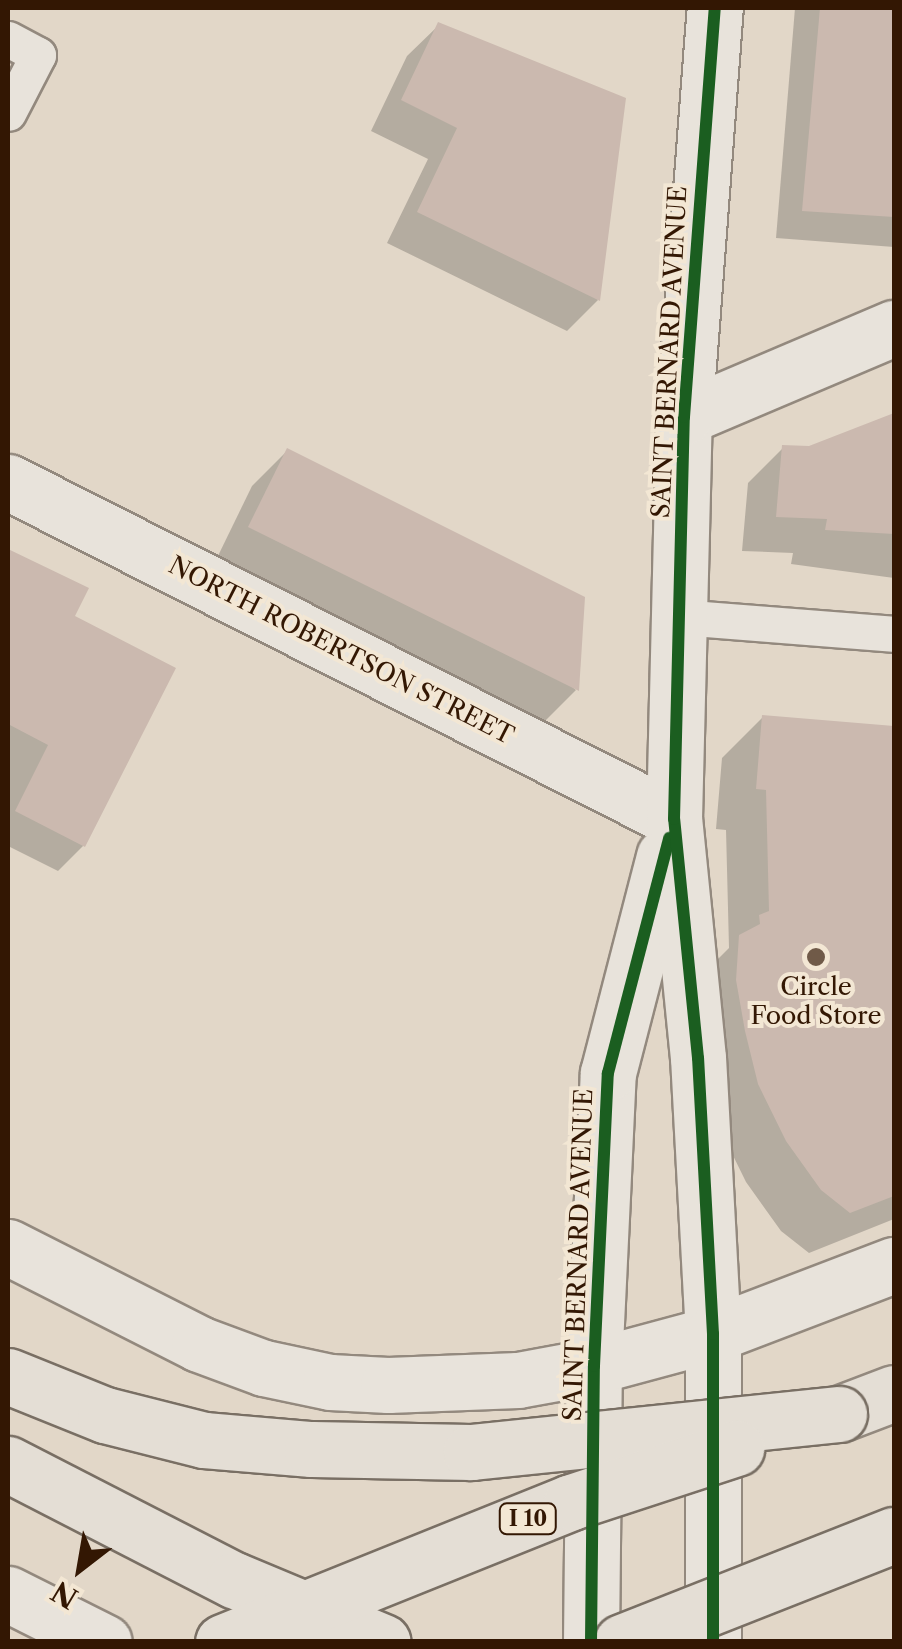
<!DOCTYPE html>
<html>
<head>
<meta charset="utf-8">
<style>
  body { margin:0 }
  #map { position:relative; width:902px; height:1649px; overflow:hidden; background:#e2d7c8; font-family:"Libre Caslon Text",serif }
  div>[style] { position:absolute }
  .shadow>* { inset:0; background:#0003 }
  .building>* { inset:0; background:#cbb9af }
  .roads { filter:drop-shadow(2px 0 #93897e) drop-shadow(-2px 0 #93897e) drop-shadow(0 2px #93897e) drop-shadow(0 -2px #93897e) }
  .service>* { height:35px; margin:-17.5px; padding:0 17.5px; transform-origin:17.5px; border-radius:17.5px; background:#e8e3db }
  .minor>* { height:55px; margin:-27.5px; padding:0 27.5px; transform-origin:27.5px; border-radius:27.5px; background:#e8e3db }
  .tertiary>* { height:55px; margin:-27.5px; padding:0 27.5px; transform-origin:27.5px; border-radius:27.5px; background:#e8e3db }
  .secondary>* { height:55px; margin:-27.5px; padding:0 27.5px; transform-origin:27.5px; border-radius:27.5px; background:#e8e3db }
  .motorway>* { height:55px; margin:-27.5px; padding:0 27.5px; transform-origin:27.5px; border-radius:27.5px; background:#e4ded5 }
  .bridges { filter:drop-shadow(2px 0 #796f64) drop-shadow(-2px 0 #796f64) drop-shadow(0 2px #796f64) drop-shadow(0 -2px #796f64) }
  .motorway-bridge>* { height:55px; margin:-27.5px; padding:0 27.5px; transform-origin:27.5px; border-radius:27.5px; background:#e4ded5 }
  .cycleway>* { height:12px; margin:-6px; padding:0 6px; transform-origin:6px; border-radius:6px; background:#1b5e20 }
  .dots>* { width:28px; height:28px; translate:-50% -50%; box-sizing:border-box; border:5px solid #f3e7d4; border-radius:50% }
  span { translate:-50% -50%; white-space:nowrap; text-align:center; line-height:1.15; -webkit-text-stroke:8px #f3e7d4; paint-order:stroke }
  .shield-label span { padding:2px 8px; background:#f3e7d4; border:2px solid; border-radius:8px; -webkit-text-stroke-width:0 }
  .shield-label { font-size:22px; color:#331703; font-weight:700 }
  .street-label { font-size:25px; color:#331703 }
  .poi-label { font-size:25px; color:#331703 }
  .frame { position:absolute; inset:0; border:10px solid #331703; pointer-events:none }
  .north { position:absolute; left:30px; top:1519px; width:100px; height:100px; -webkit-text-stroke:8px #f3e7d4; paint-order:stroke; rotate:211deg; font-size:28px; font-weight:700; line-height:40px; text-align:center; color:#331703 }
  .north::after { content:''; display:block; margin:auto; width:35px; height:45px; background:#331703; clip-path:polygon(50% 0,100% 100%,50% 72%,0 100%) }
</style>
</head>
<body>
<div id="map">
  <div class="shadow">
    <div style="clip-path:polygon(795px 8px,894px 8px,894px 247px,776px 238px)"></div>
    <div style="clip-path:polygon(439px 25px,598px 300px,567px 331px,387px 243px,428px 159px,371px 131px,407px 56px)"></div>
    <div style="clip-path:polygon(894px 416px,894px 578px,791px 564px,793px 553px,742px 551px,748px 483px,783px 448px,809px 449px)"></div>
    <div style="clip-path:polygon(287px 451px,576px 690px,542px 724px,215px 562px,252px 486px)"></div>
    <div style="clip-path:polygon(8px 552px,85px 590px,72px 617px,83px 846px,58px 871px,8px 846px)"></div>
    <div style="clip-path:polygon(763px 717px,894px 728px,894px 1219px,809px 1253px,781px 1231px,746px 1182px,718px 1125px,699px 978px,729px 948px,726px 830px,716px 829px,722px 758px)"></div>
  </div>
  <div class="building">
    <div style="clip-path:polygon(820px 8px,894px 8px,894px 217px,802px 211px)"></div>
    <div style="clip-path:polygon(438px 22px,626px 98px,600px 301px,417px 212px,457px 128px,401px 100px)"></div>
    <div style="clip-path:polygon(894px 413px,894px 534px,825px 530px,827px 519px,776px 517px,782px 445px,809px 446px)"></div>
    <div style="clip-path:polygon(287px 448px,585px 597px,579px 691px,248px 527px)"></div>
    <div style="clip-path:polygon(8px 549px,89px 588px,75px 616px,176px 668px,85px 847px,15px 811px,48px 745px,8px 724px)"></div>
    <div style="clip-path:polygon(762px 715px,894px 726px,894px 1196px,850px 1213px,821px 1190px,786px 1141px,758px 1084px,745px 1031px,736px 980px,739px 935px,760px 924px,759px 915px,769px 911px,766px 790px,756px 789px)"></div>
  </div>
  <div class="roads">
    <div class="service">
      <div style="left:8px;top:39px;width:34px;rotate:28deg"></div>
      <div style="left:38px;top:55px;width:65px;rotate:117.3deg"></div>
      <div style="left:679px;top:617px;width:216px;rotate:4.5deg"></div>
    </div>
    <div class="minor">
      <div style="left:684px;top:417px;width:228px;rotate:-23deg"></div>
      <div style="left:8px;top:482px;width:746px;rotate:26.84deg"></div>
    </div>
    <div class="tertiary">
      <div style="left:591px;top:1642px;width:276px;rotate:-89.4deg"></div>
      <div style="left:594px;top:1366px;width:293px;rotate:-87.3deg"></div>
      <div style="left:608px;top:1073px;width:224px;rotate:-75.5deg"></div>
      <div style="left:713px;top:1642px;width:308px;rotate:-90deg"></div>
      <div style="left:713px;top:1334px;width:276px;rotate:-93.1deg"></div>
      <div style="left:698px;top:1058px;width:240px;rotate:-95.7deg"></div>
      <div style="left:674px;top:819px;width:402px;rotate:-88.6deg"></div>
      <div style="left:684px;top:417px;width:410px;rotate:-85.7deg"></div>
    </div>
    <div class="secondary">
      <div style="left:8px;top:1247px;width:214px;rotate:26.9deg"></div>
      <div style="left:199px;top:1344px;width:69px;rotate:20.3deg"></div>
      <div style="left:264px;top:1368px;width:67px;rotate:12deg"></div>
      <div style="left:330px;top:1382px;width:58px;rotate:3deg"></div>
      <div style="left:388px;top:1385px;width:130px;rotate:-2.2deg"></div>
      <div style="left:518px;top:1380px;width:77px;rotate:-10.4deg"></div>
      <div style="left:594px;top:1366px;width:123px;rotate:-15.1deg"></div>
      <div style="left:713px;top:1334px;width:194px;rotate:-20.9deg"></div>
      <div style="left:8px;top:1594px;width:107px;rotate:26.6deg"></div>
    </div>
    <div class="motorway">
      <div style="left:839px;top:1414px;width:59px;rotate:-20.9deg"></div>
    </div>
  </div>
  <div class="bridges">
    <div class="motorway-bridge">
      <div style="left:8px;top:1376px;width:105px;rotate:21.9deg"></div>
      <div style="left:105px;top:1415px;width:102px;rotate:14.2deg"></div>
      <div style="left:204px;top:1440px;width:108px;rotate:4.8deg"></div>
      <div style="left:312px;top:1449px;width:159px;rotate:1.1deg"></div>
      <div style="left:471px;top:1452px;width:370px;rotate:-5.9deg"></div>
      <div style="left:8px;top:1464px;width:254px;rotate:27.2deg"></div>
      <div style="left:234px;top:1580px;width:161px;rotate:22.6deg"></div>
      <div style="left:223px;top:1642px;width:375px;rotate:-21.9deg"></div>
      <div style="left:571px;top:1502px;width:174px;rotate:-18.1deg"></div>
      <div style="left:622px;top:1642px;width:292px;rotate:-21.5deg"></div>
    </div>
  </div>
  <div class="cycleway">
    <div style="left:591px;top:1642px;width:276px;rotate:-89.4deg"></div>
    <div style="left:594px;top:1366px;width:293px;rotate:-87.3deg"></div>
    <div style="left:608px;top:1073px;width:243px;rotate:-75.4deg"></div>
    <div style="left:713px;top:1642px;width:308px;rotate:-90deg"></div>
    <div style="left:713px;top:1334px;width:276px;rotate:-93.1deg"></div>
    <div style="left:698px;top:1058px;width:240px;rotate:-95.7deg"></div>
    <div style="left:674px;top:819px;width:402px;rotate:-88.6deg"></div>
    <div style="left:684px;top:417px;width:410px;rotate:-85.7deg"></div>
  </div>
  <div class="dots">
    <div style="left:816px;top:957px;background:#705a48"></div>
  </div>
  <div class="shield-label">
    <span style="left:528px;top:1519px">I 10</span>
  </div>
  <div class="street-label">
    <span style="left:670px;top:352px;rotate:-87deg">SAINT BERNARD AVENUE</span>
    <span style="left:341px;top:651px;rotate:27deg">NORTH ROBERTSON STREET</span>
    <span style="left:579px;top:1255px;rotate:-88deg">SAINT BERNARD AVENUE</span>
  </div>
  <div class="poi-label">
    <span style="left:816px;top:1002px">Circle<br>Food Store</span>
  </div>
  <div class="frame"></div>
  <div class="north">N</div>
</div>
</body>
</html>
